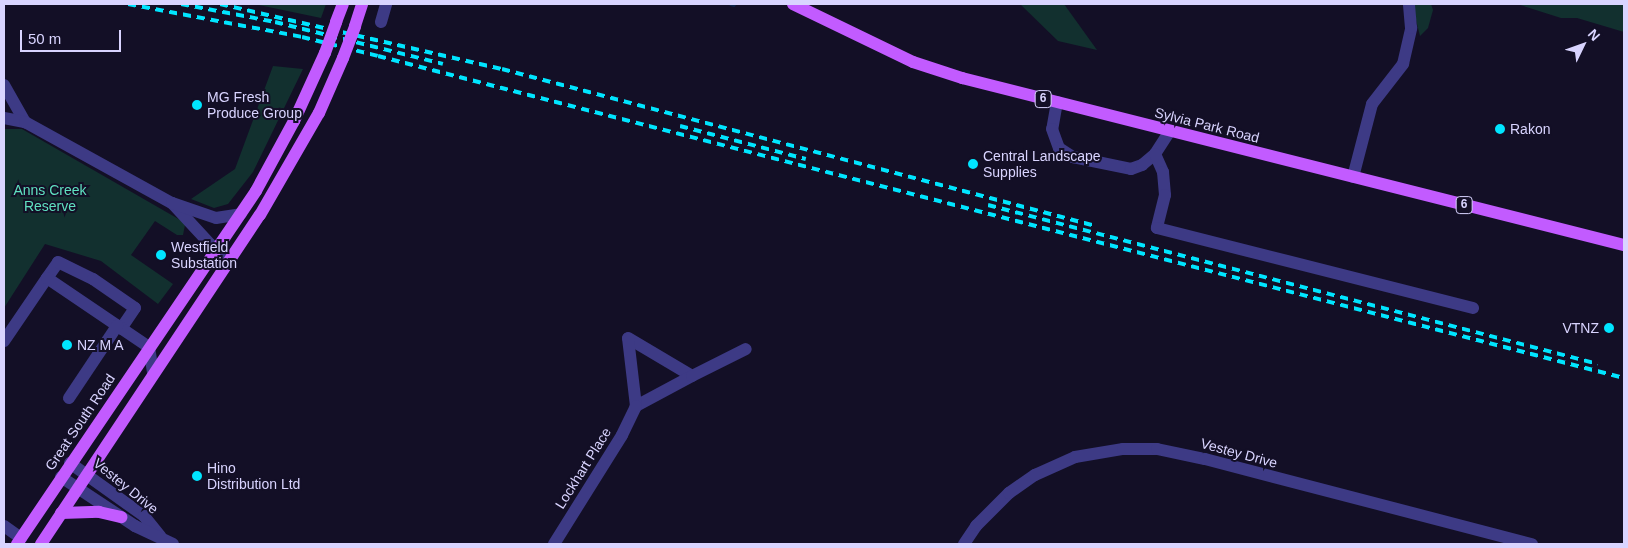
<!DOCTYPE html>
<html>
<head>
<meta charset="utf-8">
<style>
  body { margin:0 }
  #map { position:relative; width:1628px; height:548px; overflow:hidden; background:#130f26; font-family:Helvetica,sans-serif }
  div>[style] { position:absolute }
  .green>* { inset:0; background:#12302f }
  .stream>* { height:4px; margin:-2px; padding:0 2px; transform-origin:2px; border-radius:2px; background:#0c2248 }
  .minor>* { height:12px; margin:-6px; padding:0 6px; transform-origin:6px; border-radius:6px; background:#3d3a85 }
  .major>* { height:12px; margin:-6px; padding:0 6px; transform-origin:6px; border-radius:6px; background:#c25bff }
  .rail>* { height:4px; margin-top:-2px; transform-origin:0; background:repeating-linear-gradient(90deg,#00e5ff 0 8px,transparent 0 14px) }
  .major-bridge>* { height:12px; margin:-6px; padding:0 6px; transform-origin:6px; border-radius:6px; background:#c25bff }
  .dots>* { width:14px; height:14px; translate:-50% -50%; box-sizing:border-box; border:2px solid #130f26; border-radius:50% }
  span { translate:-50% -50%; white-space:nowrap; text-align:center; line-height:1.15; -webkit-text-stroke:4px #130f26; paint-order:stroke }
  .shield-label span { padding:1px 4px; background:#130f26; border:1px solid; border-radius:4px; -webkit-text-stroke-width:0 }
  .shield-label { font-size:12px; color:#d9d4ff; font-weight:700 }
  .poi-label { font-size:14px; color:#d9d4ff }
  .left { translate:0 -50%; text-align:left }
  .right { translate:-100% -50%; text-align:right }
  .street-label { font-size:14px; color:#d9d4ff }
  .park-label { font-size:14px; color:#5fe0c0 }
  .frame { position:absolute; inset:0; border:5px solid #d9d4ff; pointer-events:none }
  .north { position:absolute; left:1558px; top:20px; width:50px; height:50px; -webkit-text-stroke:4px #130f26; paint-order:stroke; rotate:48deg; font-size:14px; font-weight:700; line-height:20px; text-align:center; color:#d9d4ff }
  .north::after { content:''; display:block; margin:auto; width:18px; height:22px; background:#d9d4ff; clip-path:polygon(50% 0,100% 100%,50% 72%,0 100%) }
  .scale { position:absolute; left:20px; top:30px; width:101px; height:22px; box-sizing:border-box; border:2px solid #d9d4ff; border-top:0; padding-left:6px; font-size:15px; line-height:18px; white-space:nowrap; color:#d9d4ff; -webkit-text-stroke:4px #130f26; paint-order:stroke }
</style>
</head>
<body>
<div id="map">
  <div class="green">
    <div style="clip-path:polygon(254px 4px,326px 4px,321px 18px)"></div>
    <div style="clip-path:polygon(1020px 4px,1064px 4px,1097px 50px,1058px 41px)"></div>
    <div style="clip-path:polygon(1412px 4px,1431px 4px,1433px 10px,1428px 28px,1420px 36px)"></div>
    <div style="clip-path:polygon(1517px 4px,1624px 4px,1624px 32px,1577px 18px,1561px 18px)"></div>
    <div style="clip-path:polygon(273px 66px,303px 69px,253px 172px,228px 204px,214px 208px,191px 199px,235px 169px)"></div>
    <div style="clip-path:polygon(4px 129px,22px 129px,182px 221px,185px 225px,183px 235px,177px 235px,155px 221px,131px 255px,173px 284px,158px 304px,101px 261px,45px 244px,4px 308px)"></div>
  </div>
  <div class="stream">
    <div style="left:731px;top:4px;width:3px;rotate:18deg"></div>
  </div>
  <div class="minor">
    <div style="left:381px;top:22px;width:19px;rotate:-74deg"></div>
    <div style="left:4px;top:85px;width:43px;rotate:60.4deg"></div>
    <div style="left:1057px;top:102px;width:27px;rotate:100deg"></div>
    <div style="left:1052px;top:129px;width:20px;rotate:70deg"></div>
    <div style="left:1059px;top:148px;width:17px;rotate:33deg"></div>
    <div style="left:1073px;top:157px;width:59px;rotate:11.7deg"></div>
    <div style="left:1131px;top:169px;width:12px;rotate:-20deg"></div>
    <div style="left:1142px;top:165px;width:17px;rotate:-40deg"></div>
    <div style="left:1155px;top:154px;width:27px;rotate:-57deg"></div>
    <div style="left:4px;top:118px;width:21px;rotate:11deg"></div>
    <div style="left:25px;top:122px;width:168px;rotate:28.9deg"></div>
    <div style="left:1155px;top:154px;width:20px;rotate:66deg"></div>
    <div style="left:1163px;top:172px;width:23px;rotate:85deg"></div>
    <div style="left:1165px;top:195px;width:34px;rotate:104deg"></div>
    <div style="left:1157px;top:228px;width:326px;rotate:14.2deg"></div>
    <div style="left:1353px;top:177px;width:75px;rotate:-75.4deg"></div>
    <div style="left:1372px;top:104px;width:51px;rotate:-52.2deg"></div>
    <div style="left:1403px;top:64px;width:37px;rotate:-77deg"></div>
    <div style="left:1411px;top:28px;width:24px;rotate:-95deg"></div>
    <div style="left:231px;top:260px;width:26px;rotate:-143deg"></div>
    <div style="left:210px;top:244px;width:56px;rotate:-132.8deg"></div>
    <div style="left:172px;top:203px;width:46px;rotate:18.8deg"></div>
    <div style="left:216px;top:218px;width:25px;rotate:-9deg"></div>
    <div style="left:47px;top:278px;width:19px;rotate:-55deg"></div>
    <div style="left:58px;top:262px;width:39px;rotate:26deg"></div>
    <div style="left:93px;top:279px;width:51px;rotate:34.6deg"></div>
    <div style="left:135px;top:308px;width:25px;rotate:124deg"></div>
    <div style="left:628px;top:338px;width:74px;rotate:30.7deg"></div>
    <div style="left:692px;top:376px;width:64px;rotate:151.8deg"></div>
    <div style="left:636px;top:406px;width:68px;rotate:-96.7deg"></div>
    <div style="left:4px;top:341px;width:76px;rotate:-55.7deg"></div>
    <div style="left:47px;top:278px;width:123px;rotate:34.1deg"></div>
    <div style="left:149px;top:347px;width:25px;rotate:81deg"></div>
    <div style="left:692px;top:376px;width:60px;rotate:-26.6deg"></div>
    <div style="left:69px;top:398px;width:87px;rotate:-56.3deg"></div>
    <div style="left:70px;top:463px;width:91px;rotate:35.6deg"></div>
    <div style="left:144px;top:516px;width:26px;rotate:51deg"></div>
    <div style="left:61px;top:477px;width:89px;rotate:33.5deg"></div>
    <div style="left:135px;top:526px;width:42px;rotate:25.3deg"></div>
    <div style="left:4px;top:526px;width:21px;rotate:35deg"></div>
    <div style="left:554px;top:544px;width:128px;rotate:-58deg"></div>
    <div style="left:622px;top:435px;width:32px;rotate:-64deg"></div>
    <div style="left:964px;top:544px;width:22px;rotate:-56deg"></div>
    <div style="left:976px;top:526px;width:47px;rotate:-45deg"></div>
    <div style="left:1009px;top:493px;width:32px;rotate:-35deg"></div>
    <div style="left:1035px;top:475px;width:44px;rotate:-24.2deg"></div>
    <div style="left:1075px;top:457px;width:49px;rotate:-9.5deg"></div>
    <div style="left:1123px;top:449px;width:34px"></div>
    <div style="left:1157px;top:449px;width:49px;rotate:11.8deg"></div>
    <div style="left:1205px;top:459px;width:338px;rotate:14.6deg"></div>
  </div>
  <div class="major">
    <div style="left:793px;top:4px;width:133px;rotate:25.8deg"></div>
    <div style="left:913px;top:62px;width:52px;rotate:18.1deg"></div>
    <div style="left:962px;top:78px;width:683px;rotate:14.16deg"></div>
    <div style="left:336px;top:22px;width:19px;rotate:-69deg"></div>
    <div style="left:355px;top:26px;width:23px;rotate:-72deg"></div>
    <div style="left:61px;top:513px;width:38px;rotate:-2deg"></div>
    <div style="left:99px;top:512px;width:23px;rotate:13deg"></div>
    <div style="left:17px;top:544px;width:426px;rotate:-55.9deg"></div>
    <div style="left:256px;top:191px;width:80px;rotate:-61.5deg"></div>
    <div style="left:294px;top:121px;width:75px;rotate:-65.5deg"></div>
    <div style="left:41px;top:544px;width:395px;rotate:-56.4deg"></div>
    <div style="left:260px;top:215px;width:118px;rotate:-60deg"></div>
    <div style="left:319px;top:113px;width:60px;rotate:-66.4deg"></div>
  </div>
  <div class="rail">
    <div style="left:128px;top:4px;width:177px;rotate:10.7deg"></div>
    <div style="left:302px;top:37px;width:78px;rotate:14deg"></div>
    <div style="left:378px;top:56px;width:1287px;rotate:14.49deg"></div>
    <div style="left:181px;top:4px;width:96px;rotate:10.8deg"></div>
    <div style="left:275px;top:22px;width:173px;rotate:14deg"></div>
    <div style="left:220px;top:4px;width:289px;rotate:13deg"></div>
    <div style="left:502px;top:69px;width:614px;rotate:14.81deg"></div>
    <div style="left:680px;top:126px;width:130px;rotate:14.7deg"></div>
    <div style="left:988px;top:205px;width:630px;rotate:14.61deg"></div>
  </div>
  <div class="major-bridge">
    <div style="left:325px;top:53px;width:33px;rotate:-70deg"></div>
    <div style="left:343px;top:58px;width:34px;rotate:-69deg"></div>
  </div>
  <div class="dots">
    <div style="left:197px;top:105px;background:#00e5ff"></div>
    <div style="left:1500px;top:129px;background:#00e5ff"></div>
    <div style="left:973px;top:164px;background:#00e5ff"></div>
    <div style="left:161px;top:255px;background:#00e5ff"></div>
    <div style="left:1609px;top:328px;background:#00e5ff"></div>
    <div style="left:67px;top:345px;background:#00e5ff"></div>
    <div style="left:197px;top:476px;background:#00e5ff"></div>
  </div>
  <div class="shield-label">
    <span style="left:1043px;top:99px">6</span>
    <span style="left:1464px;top:205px">6</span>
  </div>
  <div class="poi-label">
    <span class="left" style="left:207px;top:105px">MG Fresh<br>Produce Group</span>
    <span class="left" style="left:1510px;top:129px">Rakon</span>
    <span class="left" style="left:983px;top:164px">Central Landscape<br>Supplies</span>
    <span class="left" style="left:171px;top:255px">Westfield<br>Substation</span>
    <span class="right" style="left:1599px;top:328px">VTNZ</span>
    <span class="left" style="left:77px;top:345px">NZ M A</span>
    <span class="left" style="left:207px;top:476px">Hino<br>Distribution Ltd</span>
  </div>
  <div class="street-label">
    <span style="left:1207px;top:125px;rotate:14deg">Sylvia Park Road</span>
    <span style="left:80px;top:422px;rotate:-56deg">Great South Road</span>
    <span style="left:1239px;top:453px;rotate:15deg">Vestey Drive</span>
    <span style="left:583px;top:468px;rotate:-58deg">Lockhart Place</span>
    <span style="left:126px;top:486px;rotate:39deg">Vestey Drive</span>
  </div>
  <div class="park-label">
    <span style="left:50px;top:198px">Anns Creek<br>Reserve</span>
  </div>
  <div class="frame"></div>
  <div class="north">N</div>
  <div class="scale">50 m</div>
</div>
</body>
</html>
